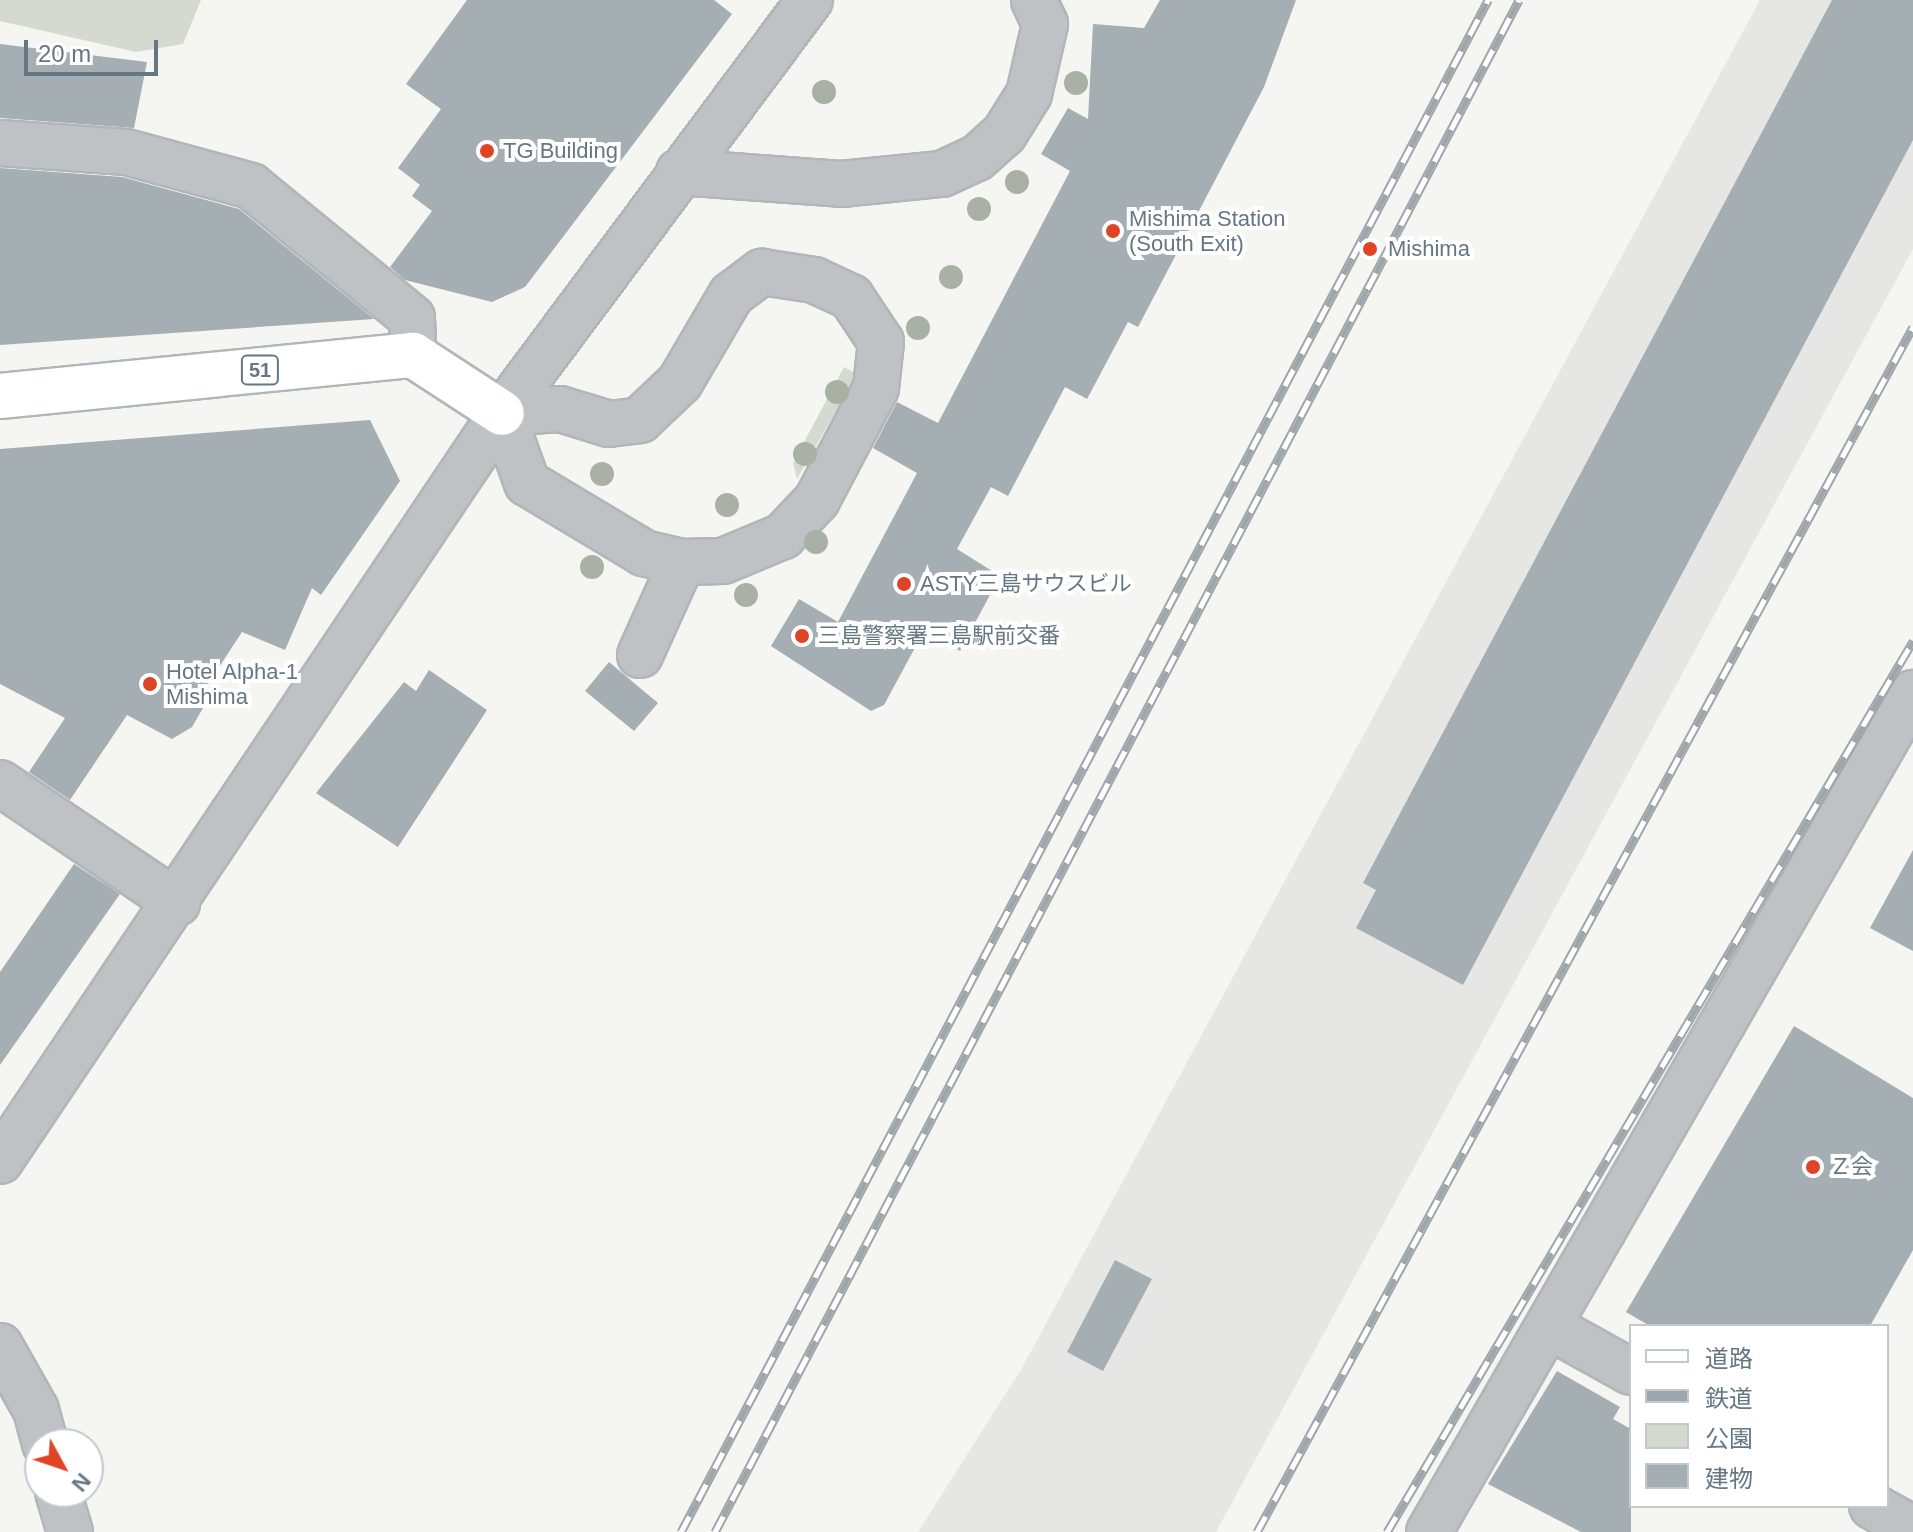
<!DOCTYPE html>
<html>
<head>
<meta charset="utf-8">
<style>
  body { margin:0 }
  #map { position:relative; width:1913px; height:1532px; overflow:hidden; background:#f5f5f1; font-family:Arial,"Noto Sans JP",sans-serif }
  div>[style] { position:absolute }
  .built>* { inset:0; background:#e6e7e5 }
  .green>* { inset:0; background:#d5dad1 }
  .building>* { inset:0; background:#a5aeb3 }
  .roads { filter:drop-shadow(2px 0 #b1b6b9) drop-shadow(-2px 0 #b1b6b9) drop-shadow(0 2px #b1b6b9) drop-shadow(0 -2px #b1b6b9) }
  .minor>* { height:44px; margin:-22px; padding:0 22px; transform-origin:22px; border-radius:22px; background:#bec2c5 }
  .major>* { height:44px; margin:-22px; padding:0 22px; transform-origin:22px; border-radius:22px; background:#fff }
  .rail>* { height:9px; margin-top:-4.5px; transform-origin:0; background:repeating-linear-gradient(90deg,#fff 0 18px,#9fa6ab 0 36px); box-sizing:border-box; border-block:2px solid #9fa6ab }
  .trees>* { width:24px; height:24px; margin:-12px; border-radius:50%; background:#a8b1a3 }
  .dots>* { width:22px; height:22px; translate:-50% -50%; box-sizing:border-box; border:4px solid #fff; border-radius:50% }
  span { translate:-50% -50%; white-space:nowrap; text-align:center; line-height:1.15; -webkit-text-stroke:8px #fff; paint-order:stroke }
  .shield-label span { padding:2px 6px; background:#fff; border:2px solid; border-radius:6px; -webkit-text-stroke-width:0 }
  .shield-label { font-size:20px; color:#657782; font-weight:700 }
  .poi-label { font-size:22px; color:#657782 }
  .left { translate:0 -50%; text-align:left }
  .legend { position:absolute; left:1629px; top:1324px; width:260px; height:184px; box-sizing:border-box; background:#fff; border:2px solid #c1c9cd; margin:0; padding:10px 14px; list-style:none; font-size:24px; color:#657782 }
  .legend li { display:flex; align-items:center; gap:16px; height:40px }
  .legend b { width:40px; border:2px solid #c1c9cd }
  .north { position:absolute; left:24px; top:1428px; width:80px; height:80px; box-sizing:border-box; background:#fff; border:2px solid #c1c9cd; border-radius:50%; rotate:130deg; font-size:22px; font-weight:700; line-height:32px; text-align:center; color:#657782 }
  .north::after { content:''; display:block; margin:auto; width:28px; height:36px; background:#e04427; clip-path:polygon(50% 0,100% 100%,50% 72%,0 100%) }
  .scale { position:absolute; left:24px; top:40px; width:134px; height:36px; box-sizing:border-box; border:4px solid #657782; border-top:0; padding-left:10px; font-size:24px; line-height:28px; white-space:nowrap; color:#657782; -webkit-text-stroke:6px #fff; paint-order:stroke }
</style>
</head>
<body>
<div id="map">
  <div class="built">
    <div style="clip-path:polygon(1760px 0,1913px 0,1913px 249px,1216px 1532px,918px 1532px,1022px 1368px)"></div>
  </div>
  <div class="green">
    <div style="clip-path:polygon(0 0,201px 0,183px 44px,136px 52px,0 21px)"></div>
    <div style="clip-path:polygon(844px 367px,857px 374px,797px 479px,793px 463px)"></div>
  </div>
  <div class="building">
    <div style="clip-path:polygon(467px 0,714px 0,732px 14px,525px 287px,492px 302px,405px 280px,390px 267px,432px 211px,412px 196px,420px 185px,398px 168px,441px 109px,406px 84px)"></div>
    <div style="clip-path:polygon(1160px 0,1296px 0,1264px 87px,1138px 327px,1128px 322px,1087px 399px,1065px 387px,1008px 496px,991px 487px,957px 549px,1000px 576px,960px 651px,924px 631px,884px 705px,871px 711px,771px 646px,799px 599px,838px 622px,917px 473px,873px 448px,897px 402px,938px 423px,1070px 171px,1041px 154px,1068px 108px,1088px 119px,1093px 24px,1144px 28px)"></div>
    <div style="clip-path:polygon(1832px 0,1913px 0,1913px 140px,1463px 985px,1356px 928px,1376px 890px,1363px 883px)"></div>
    <div style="clip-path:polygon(0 44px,147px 62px,134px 128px,0 118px)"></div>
    <div style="clip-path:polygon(0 168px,122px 177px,239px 209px,374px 319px,0 345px)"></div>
    <div style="clip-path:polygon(370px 420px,400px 481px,321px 595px,312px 588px,285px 650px,242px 632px,206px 687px,210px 696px,192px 727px,172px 739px,127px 715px,70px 800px,29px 772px,65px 718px,0 684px,0 449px)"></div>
    <div style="clip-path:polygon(609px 662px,658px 703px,634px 731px,585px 691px)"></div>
    <div style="clip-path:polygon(429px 670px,487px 710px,398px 847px,316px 793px,404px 682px,416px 691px)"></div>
    <div style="clip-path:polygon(1913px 850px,1913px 951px,1870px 928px)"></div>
    <div style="clip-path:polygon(74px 864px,120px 894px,0 1065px,0 972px)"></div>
    <div style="clip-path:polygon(1794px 1026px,1913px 1098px,1913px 1250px,1870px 1326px,1650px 1326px,1626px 1312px)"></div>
    <div style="clip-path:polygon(1115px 1260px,1152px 1279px,1103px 1371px,1067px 1352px)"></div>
    <div style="clip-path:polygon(1557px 1371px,1620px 1407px,1613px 1419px,1631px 1429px,1631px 1532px,1581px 1532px,1488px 1484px)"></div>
  </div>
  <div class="roads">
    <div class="minor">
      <div style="left:0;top:143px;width:126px;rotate:4.1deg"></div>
      <div style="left:126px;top:152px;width:130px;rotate:15.2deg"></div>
      <div style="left:251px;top:186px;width:208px;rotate:39.3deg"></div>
      <div style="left:412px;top:318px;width:37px;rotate:88deg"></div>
      <div style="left:679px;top:172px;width:162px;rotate:4.2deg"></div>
      <div style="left:841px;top:184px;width:101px;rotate:-5.7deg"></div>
      <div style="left:942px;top:174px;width:38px;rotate:-25deg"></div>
      <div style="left:977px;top:158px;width:36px;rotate:-42deg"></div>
      <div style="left:1004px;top:134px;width:47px;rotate:-58deg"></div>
      <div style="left:1029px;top:94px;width:72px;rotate:-77.1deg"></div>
      <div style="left:1045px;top:24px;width:26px;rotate:-115deg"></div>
      <div style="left:762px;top:272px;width:53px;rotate:8.7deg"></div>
      <div style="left:814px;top:280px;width:41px;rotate:24.7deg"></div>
      <div style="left:851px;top:297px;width:54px;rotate:56.3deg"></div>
      <div style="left:881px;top:342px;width:46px;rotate:96.2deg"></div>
      <div style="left:876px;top:388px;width:127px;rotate:117.8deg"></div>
      <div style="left:817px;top:500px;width:50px;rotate:133.4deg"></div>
      <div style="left:783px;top:536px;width:65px;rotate:157.4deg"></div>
      <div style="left:723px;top:561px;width:41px;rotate:178.6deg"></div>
      <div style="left:682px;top:562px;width:39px;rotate:-167deg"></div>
      <div style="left:644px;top:553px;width:136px;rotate:-149.1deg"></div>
      <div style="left:527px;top:483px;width:74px;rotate:-109.7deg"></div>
      <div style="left:502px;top:413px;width:58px;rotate:-3.9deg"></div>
      <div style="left:560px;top:409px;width:51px;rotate:17deg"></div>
      <div style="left:609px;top:424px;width:31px;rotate:-7deg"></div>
      <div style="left:640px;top:420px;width:55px;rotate:-43.5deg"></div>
      <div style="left:680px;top:382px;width:101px;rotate:-59.6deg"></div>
      <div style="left:731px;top:295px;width:39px;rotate:-37deg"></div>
      <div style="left:640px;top:655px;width:102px;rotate:-65.7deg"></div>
      <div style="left:0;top:783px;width:214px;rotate:34.1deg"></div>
      <div style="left:0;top:1161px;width:901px;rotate:-56.13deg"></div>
      <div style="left:502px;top:413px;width:515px;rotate:-53.29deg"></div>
      <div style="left:1552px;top:1328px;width:90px;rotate:29.1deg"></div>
      <div style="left:0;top:1346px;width:73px;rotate:60.6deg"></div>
      <div style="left:36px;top:1410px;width:35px;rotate:75deg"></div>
      <div style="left:58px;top:1492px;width:42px;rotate:73.3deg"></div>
      <div style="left:1872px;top:1506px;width:47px;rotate:29.3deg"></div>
      <div style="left:1429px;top:1532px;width:969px;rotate:-60.02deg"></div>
    </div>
    <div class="major">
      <div style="left:0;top:396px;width:415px;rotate:-5.7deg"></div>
      <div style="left:413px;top:355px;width:106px;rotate:33.1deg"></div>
    </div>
  </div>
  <div class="rail">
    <div style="left:681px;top:1532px;width:1732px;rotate:-62.22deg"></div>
    <div style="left:715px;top:1532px;width:1730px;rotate:-62.31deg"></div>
    <div style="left:1257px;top:1532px;width:1372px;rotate:-61.44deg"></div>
    <div style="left:1387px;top:1532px;width:1035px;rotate:-59.44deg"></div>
  </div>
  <div class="trees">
    <div style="left:1076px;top:83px"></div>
    <div style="left:824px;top:92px"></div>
    <div style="left:1017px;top:182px"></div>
    <div style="left:979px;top:209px"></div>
    <div style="left:951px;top:277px"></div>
    <div style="left:918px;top:328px"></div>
    <div style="left:837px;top:392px"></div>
    <div style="left:805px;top:454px"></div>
    <div style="left:602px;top:474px"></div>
    <div style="left:727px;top:505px"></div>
    <div style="left:816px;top:542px"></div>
    <div style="left:592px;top:567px"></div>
    <div style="left:746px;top:595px"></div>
  </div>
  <div class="dots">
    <div style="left:487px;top:151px;background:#e04427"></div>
    <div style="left:1113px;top:231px;background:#e04427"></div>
    <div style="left:1370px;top:249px;background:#e04427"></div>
    <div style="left:904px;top:584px;background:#e04427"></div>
    <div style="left:802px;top:636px;background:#e04427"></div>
    <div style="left:150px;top:684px;background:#e04427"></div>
    <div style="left:1813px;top:1167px;background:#e04427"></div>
  </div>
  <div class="shield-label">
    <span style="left:260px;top:370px">51</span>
  </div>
  <div class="poi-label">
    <span class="left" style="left:503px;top:151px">TG Building</span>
    <span class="left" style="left:1129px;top:231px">Mishima Station<br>(South Exit)</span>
    <span class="left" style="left:1388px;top:249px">Mishima</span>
    <span class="left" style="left:920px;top:584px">ASTY三島サウスビル</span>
    <span class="left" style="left:818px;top:636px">三島警察署三島駅前交番</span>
    <span class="left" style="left:166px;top:684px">Hotel Alpha-1<br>Mishima</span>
    <span class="left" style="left:1829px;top:1167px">Ｚ会</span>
  </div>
  <ul class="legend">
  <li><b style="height:10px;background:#fff"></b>道路</li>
  <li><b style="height:10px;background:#9fa6ab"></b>鉄道</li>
  <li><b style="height:22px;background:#d5dad1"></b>公園</li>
  <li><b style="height:22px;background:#a5aeb3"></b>建物</li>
  </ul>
  <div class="north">N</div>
  <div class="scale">20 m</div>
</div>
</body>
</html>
